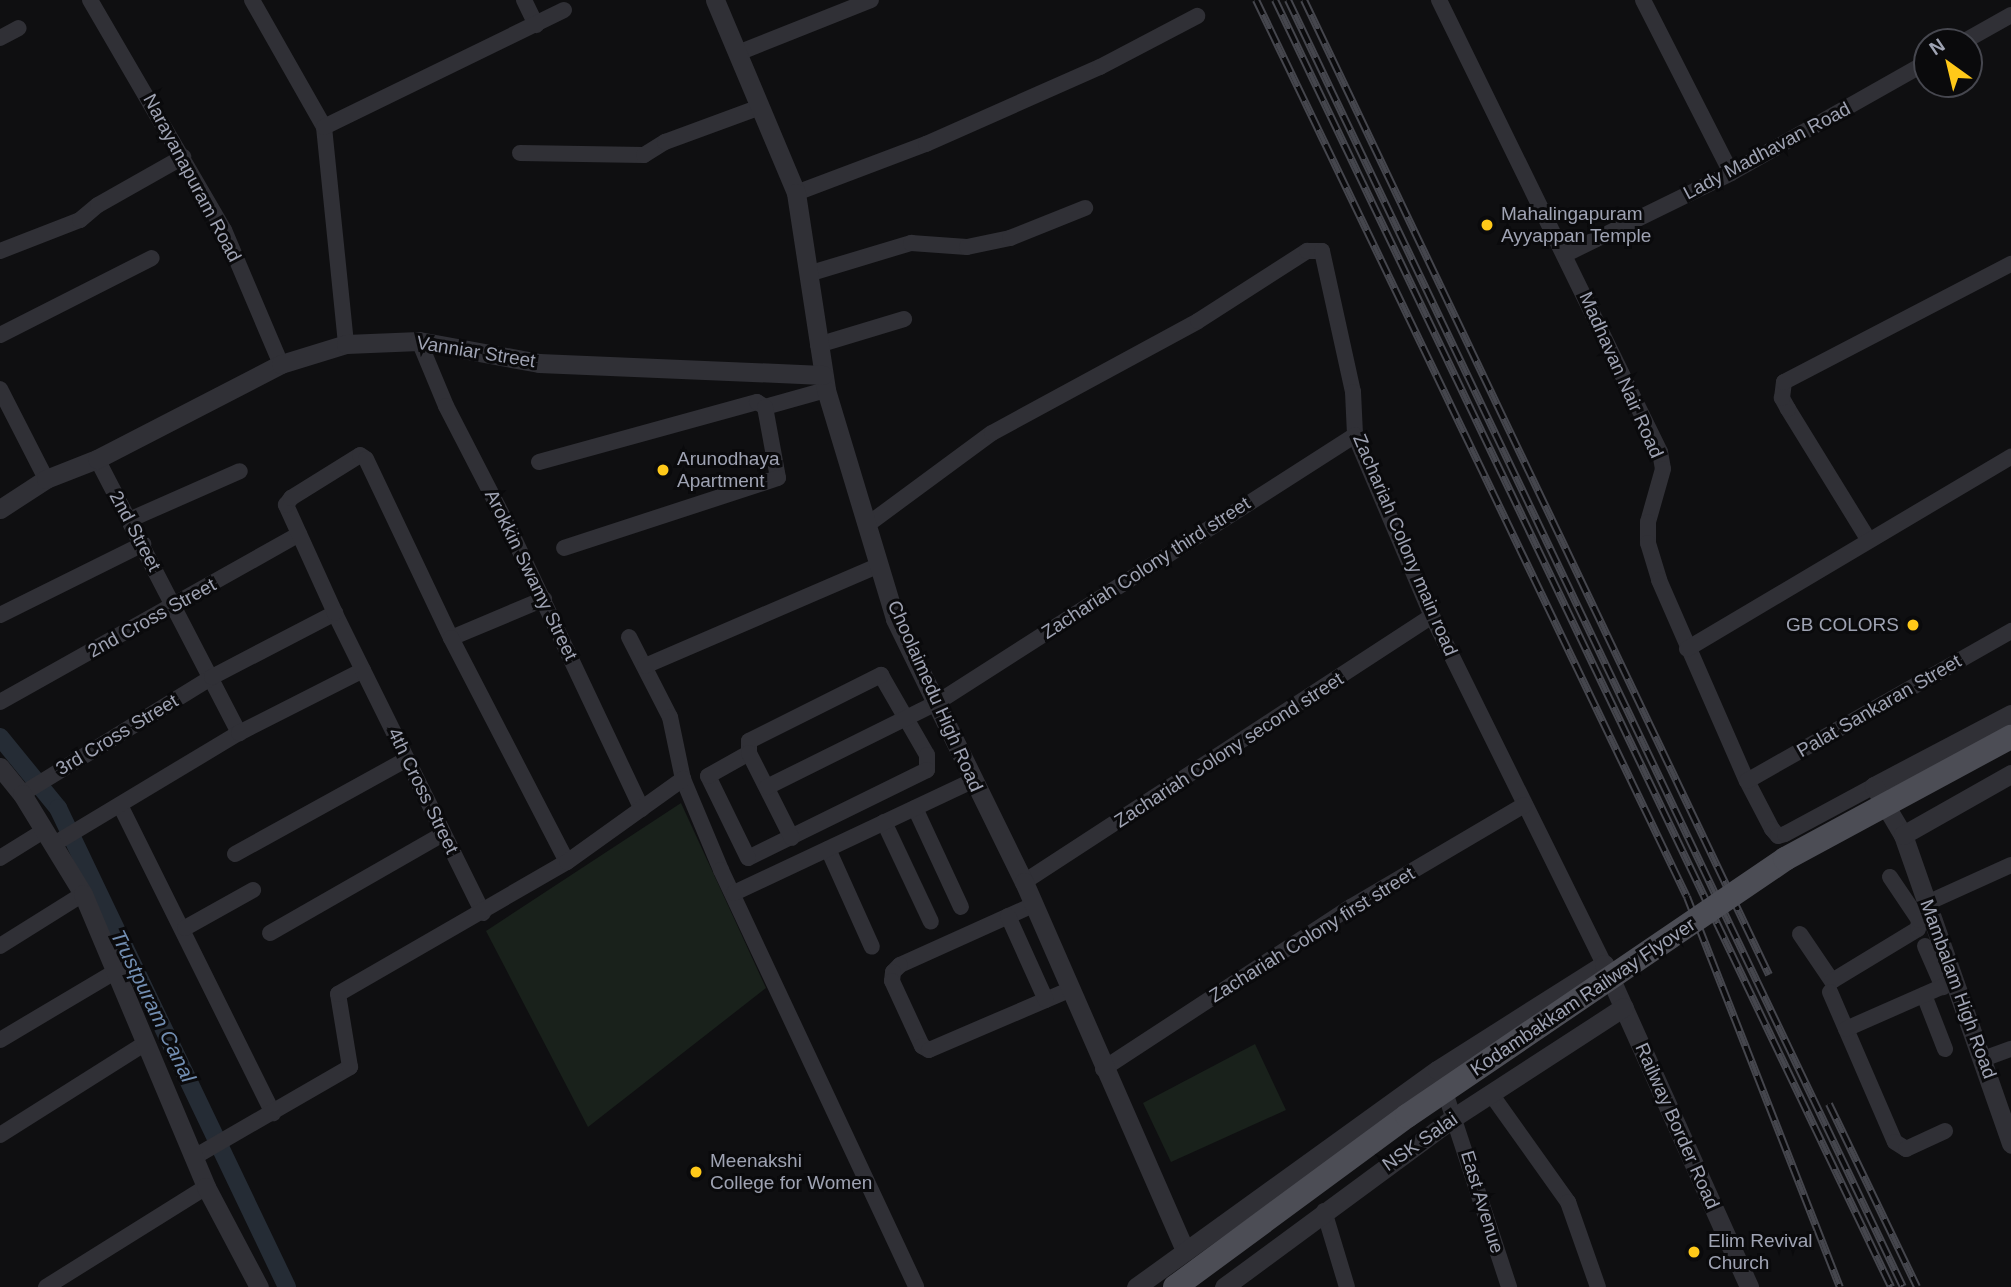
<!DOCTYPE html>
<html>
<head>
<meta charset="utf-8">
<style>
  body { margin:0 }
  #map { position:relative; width:2011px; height:1287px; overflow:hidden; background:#0f0f11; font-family:Helvetica,sans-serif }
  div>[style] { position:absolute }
  .green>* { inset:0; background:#19211b }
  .canal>* { height:18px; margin:-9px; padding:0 9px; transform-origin:9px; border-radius:9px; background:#252c35 }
  .minor>* { height:16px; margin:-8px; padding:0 8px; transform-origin:8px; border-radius:8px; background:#303036 }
  .tertiary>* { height:19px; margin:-9.5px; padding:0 9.5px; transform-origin:9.5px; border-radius:9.5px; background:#303036 }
  .rail>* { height:8px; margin-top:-4px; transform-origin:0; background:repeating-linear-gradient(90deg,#0a0a0c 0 16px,#45464d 0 32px); box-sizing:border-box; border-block:2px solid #45464d }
  .primary-bridge>* { height:24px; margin:-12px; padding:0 12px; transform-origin:12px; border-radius:12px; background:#4c4d55 }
  .dots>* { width:19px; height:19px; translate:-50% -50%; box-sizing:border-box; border:4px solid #0a0a0c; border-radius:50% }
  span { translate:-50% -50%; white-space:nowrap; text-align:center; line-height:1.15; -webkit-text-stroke:6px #0a0a0c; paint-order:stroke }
  .street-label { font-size:19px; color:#9fa3b3 }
  .poi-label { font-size:19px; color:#9fa3b3 }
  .left { translate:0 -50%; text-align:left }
  .right { translate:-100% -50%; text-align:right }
  .water-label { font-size:21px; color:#728eb2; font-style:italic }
  .north { position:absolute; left:1913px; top:28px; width:70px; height:70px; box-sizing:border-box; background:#0a0a0c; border:2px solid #46474f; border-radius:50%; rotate:326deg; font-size:19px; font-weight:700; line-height:28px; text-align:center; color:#9fa3b3 }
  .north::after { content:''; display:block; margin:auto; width:24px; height:32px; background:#ffc919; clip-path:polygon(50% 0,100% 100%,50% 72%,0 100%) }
</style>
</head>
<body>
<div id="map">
  <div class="green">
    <div style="clip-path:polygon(681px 803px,766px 988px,588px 1127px,486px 931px)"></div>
    <div style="clip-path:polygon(1255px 1044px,1286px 1110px,1171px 1162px,1143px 1103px)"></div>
  </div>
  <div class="canal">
    <div style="left:0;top:737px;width:92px;rotate:50.8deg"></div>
    <div style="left:58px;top:808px;width:531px;rotate:64.45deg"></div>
  </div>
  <div class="minor">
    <div style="left:90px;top:0;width:266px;rotate:59.8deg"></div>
    <div style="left:224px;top:230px;width:146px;rotate:67deg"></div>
    <div style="left:252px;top:0;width:146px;rotate:60.4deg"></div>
    <div style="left:324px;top:127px;width:218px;rotate:84.2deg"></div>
    <div style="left:524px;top:0;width:28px;rotate:64deg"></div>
    <div style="left:1439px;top:0;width:503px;rotate:63.94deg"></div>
    <div style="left:1660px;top:452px;width:17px;rotate:80deg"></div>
    <div style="left:1663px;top:469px;width:55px;rotate:105.8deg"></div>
    <div style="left:1648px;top:522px;width:21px;rotate:90deg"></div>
    <div style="left:1648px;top:543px;width:39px;rotate:73deg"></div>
    <div style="left:1659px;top:580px;width:219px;rotate:66.4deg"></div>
    <div style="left:1747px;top:781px;width:54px;rotate:62.5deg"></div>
    <div style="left:1772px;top:829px;width:9px;rotate:49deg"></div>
    <div style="left:1778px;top:836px;width:7px;rotate:-16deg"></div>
    <div style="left:1785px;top:834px;width:101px;rotate:-28.3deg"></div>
    <div style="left:1643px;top:0;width:194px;rotate:63deg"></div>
    <div style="left:0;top:38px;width:21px;rotate:-28deg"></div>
    <div style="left:1963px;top:42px;width:55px;rotate:-29.4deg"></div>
    <div style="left:738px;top:53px;width:143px;rotate:-21.7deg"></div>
    <div style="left:324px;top:127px;width:267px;rotate:-26deg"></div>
    <div style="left:520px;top:153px;width:124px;rotate:0.9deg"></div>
    <div style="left:644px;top:155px;width:25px;rotate:-32deg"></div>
    <div style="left:665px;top:142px;width:101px;rotate:-20.2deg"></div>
    <div style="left:796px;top:193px;width:139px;rotate:-20.7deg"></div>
    <div style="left:926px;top:144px;width:190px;rotate:-23.9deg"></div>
    <div style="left:1100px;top:67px;width:110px;rotate:-27.7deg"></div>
    <div style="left:0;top:251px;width:86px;rotate:-21.2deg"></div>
    <div style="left:80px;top:220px;width:23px;rotate:-40deg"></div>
    <div style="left:98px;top:205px;width:98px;rotate:-29.5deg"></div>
    <div style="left:1566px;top:254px;width:184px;rotate:-26.1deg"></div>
    <div style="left:1731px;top:173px;width:225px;rotate:-29.5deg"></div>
    <div style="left:808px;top:274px;width:108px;rotate:-16.8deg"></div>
    <div style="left:911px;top:243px;width:56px;rotate:4.1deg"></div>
    <div style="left:967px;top:247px;width:44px;rotate:-11.8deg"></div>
    <div style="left:1010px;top:238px;width:81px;rotate:-21.8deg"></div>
    <div style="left:0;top:335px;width:170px;rotate:-26.9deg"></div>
    <div style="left:419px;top:341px;width:70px;rotate:67.4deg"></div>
    <div style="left:446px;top:406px;width:135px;rotate:62.7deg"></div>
    <div style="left:508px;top:526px;width:313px;rotate:64.7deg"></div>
    <div style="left:818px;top:345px;width:90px;rotate:-16.8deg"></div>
    <div style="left:0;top:389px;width:101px;rotate:62.9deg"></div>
    <div style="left:765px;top:407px;width:63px;rotate:-15.6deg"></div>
    <div style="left:97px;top:459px;width:309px;rotate:62.6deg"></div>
    <div style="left:539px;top:462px;width:226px;rotate:-15.4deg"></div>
    <div style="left:757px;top:402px;width:9px;rotate:32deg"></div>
    <div style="left:765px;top:407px;width:72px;rotate:79.6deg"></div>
    <div style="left:778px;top:478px;width:225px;rotate:161.9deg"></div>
    <div style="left:129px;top:520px;width:121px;rotate:-23.8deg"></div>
    <div style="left:867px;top:525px;width:155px;rotate:-36.4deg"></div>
    <div style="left:992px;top:433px;width:234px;rotate:-28.5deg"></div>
    <div style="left:1198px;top:321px;width:130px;rotate:-32.7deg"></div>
    <div style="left:1307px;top:251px;width:15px"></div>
    <div style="left:1322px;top:251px;width:144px;rotate:77.6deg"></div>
    <div style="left:1353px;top:392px;width:43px;rotate:87.3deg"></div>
    <div style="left:1355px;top:435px;width:197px;rotate:67deg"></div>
    <div style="left:1432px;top:616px;width:388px;rotate:63.7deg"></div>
    <div style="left:1868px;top:539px;width:153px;rotate:-121.6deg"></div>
    <div style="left:1788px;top:409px;width:13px;rotate:-119deg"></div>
    <div style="left:1782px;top:398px;width:16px;rotate:-83deg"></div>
    <div style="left:1784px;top:382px;width:256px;rotate:-27.5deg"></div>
    <div style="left:0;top:615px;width:160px;rotate:-26.4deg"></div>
    <div style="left:629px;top:637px;width:90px;rotate:62.9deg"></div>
    <div style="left:670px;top:717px;width:63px;rotate:78.2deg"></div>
    <div style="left:683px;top:779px;width:99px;rotate:67.3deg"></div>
    <div style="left:721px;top:870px;width:460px;rotate:64.9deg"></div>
    <div style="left:451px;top:638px;width:101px;rotate:-22.8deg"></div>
    <div style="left:1687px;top:649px;width:377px;rotate:-30.7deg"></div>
    <div style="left:645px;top:666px;width:256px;rotate:-23.3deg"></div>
    <div style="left:881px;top:675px;width:92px;rotate:60.1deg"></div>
    <div style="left:927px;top:755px;width:15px;rotate:90deg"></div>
    <div style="left:927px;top:770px;width:199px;rotate:153.8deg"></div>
    <div style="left:748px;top:858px;width:91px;rotate:-116deg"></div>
    <div style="left:708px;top:776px;width:47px;rotate:-29.3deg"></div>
    <div style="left:749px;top:753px;width:12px;rotate:-90deg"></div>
    <div style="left:749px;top:741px;width:148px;rotate:-26.6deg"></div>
    <div style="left:0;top:702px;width:343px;rotate:-29.3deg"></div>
    <div style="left:749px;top:753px;width:95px;rotate:63.2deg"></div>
    <div style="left:1747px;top:781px;width:304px;rotate:-29.6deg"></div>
    <div style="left:767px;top:787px;width:191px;rotate:-26.4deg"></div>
    <div style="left:938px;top:702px;width:495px;rotate:-32.6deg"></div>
    <div style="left:22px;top:794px;width:223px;rotate:-31.6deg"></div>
    <div style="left:212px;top:677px;width:139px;rotate:-27.5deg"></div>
    <div style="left:121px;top:807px;width:342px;rotate:63.6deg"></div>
    <div style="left:915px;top:808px;width:109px;rotate:65.1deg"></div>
    <div style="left:884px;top:822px;width:110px;rotate:64.8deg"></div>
    <div style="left:54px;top:844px;width:216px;rotate:-31deg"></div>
    <div style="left:239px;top:733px;width:139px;rotate:-26.9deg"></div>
    <div style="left:828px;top:849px;width:107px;rotate:65.8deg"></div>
    <div style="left:235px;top:854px;width:196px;rotate:-28.9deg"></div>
    <div style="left:0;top:858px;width:53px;rotate:-31.9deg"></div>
    <div style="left:1024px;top:882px;width:487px;rotate:-33.1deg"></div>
    <div style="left:734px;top:893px;width:263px;rotate:-25.2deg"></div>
    <div style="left:1927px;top:903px;width:92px;rotate:-24.3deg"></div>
    <div style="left:1033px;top:905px;width:146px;rotate:155.7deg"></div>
    <div style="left:900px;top:965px;width:10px;rotate:135deg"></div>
    <div style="left:893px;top:972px;width:9px;rotate:96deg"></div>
    <div style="left:892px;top:981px;width:72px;rotate:65.2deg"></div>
    <div style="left:922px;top:1046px;width:8px;rotate:30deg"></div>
    <div style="left:929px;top:1050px;width:152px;rotate:-23.2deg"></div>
    <div style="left:483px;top:913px;width:335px;rotate:-116.3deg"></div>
    <div style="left:335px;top:613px;width:119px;rotate:-114.4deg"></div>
    <div style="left:286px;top:505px;width:9px;rotate:-54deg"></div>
    <div style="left:291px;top:498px;width:81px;rotate:-31.9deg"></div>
    <div style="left:360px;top:455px;width:7px;rotate:34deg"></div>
    <div style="left:366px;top:459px;width:198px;rotate:64.6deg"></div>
    <div style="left:451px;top:638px;width:252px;rotate:62.6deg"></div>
    <div style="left:1008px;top:916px;width:92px;rotate:65.7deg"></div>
    <div style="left:185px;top:928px;width:78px;rotate:-29.2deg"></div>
    <div style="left:270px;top:933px;width:199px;rotate:-29.8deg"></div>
    <div style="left:1800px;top:934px;width:57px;rotate:55.8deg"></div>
    <div style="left:1832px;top:981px;width:100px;rotate:-31.2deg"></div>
    <div style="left:1918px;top:929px;width:9px;rotate:-84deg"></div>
    <div style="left:1919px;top:920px;width:52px;rotate:-124deg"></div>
    <div style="left:0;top:946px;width:98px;rotate:-32.1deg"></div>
    <div style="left:1925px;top:946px;width:45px;rotate:66.3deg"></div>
    <div style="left:1830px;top:992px;width:163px;rotate:66.6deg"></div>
    <div style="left:1895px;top:1142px;width:13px;rotate:32deg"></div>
    <div style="left:1906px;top:1149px;width:43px;rotate:-24.8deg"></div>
    <div style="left:1924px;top:995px;width:58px;rotate:68.7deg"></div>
    <div style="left:1846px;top:1029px;width:119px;rotate:-23.8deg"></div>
    <div style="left:0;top:1040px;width:137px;rotate:-30.7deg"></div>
    <div style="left:1983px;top:1059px;width:30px;rotate:-20deg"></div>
    <div style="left:1103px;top:1069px;width:296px;rotate:-33.2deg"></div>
    <div style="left:1351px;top:907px;width:201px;rotate:-30.5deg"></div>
    <div style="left:1442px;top:1083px;width:215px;rotate:71.8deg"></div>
    <div style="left:1491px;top:1094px;width:133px;rotate:54.5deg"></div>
    <div style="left:1568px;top:1202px;width:90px;rotate:70.6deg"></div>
    <div style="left:0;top:1135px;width:170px;rotate:-32.3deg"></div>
    <div style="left:196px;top:1156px;width:178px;rotate:-30deg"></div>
    <div style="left:350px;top:1067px;width:74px;rotate:-99.3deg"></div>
    <div style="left:338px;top:994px;width:264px;rotate:-30deg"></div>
    <div style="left:567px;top:862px;width:143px;rotate:-35.6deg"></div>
    <div style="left:1324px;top:1211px;width:79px;rotate:73.2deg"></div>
    <div style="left:46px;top:1287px;width:189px;rotate:-32deg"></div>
  </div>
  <div class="tertiary">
    <div style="left:715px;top:0;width:209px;rotate:67.2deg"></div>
    <div style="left:796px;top:193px;width:199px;rotate:81.3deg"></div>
    <div style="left:826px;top:390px;width:239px;rotate:73.2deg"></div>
    <div style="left:895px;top:619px;width:293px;rotate:63.9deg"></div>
    <div style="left:1024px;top:882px;width:403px;rotate:66.4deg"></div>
    <div style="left:0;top:509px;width:55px;rotate:-33.1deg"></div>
    <div style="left:46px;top:479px;width:55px;rotate:-21.4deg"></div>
    <div style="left:97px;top:459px;width:207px;rotate:-27.3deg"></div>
    <div style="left:281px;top:364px;width:68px;rotate:-17.1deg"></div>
    <div style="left:346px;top:344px;width:73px;rotate:-2.4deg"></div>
    <div style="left:419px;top:341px;width:122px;rotate:10.4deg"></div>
    <div style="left:539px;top:363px;width:284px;rotate:2.4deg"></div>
    <div style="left:2011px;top:714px;width:155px;rotate:152.3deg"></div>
    <div style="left:1874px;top:786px;width:57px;rotate:59.4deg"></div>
    <div style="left:1903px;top:835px;width:327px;rotate:70.7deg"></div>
    <div style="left:0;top:767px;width:35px;rotate:51deg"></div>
    <div style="left:22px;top:794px;width:117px;rotate:58.6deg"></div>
    <div style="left:83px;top:894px;width:318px;rotate:67.2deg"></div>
    <div style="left:206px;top:1187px;width:113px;rotate:62.1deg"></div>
    <div style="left:1903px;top:835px;width:124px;rotate:-29.5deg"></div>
    <div style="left:1136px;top:1287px;width:371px;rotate:-35.8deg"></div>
    <div style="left:1437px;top:1070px;width:198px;rotate:-32.4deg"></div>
    <div style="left:1604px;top:964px;width:354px;rotate:65.8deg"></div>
    <div style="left:1224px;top:1287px;width:288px;rotate:-36.4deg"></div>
    <div style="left:1456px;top:1116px;width:200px;rotate:-33deg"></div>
  </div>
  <div class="rail">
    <div style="left:1256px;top:0;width:995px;rotate:64.34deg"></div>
    <div style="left:1687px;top:897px;width:419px;rotate:68.6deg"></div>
    <div style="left:1275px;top:0;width:1427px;rotate:64.42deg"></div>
    <div style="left:1288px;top:0;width:1426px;rotate:64.46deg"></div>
    <div style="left:1304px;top:0;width:1080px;rotate:64.5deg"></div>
    <div style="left:1829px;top:1104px;width:203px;rotate:64.3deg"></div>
  </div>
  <div class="primary-bridge">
    <div style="left:1175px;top:1287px;width:288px;rotate:-36.4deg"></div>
    <div style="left:1407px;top:1116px;width:457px;rotate:-34.2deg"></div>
    <div style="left:1785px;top:859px;width:257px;rotate:-28.4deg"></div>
  </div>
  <div class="dots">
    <div style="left:1487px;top:225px;background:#ffc919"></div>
    <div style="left:663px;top:470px;background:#ffc919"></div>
    <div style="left:1913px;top:625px;background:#ffc919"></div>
    <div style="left:696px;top:1172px;background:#ffc919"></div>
    <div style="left:1694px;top:1252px;background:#ffc919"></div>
  </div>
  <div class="street-label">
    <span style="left:1767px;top:151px;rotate:-28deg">Lady Madhavan Road</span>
    <span style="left:192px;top:178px;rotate:62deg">Narayanapuram Road</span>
    <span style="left:476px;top:352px;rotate:9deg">Vanniar Street</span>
    <span style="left:1621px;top:375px;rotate:66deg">Madhavan Nair Road</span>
    <span style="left:135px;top:531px;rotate:62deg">2nd Street</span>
    <span style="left:1405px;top:545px;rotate:67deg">Zachariah Colony main road</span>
    <span style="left:1146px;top:568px;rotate:-33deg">Zachariah Colony third street</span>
    <span style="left:531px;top:575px;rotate:64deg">Arokkin Swamy Street</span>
    <span style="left:152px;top:618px;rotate:-29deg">2nd Cross Street</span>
    <span style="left:935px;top:696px;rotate:66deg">Choolaimedu High Road</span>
    <span style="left:1879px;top:706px;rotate:-30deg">Palat Sankaran Street</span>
    <span style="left:117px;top:735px;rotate:-31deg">3rd Cross Street</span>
    <span style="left:1229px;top:750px;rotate:-33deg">Zachariah Colony second street</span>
    <span style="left:423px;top:791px;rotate:64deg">4th Cross Street</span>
    <span style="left:1312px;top:935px;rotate:-32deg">Zachariah Colony first street</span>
    <span style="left:1958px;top:989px;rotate:70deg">Mambalam High Road</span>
    <span style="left:1583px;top:997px;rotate:-34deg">Kodambakkam Railway Flyover</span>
    <span style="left:1677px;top:1126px;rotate:66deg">Railway Border Road</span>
    <span style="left:1420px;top:1142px;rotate:-35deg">NSK Salai</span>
    <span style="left:1482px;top:1202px;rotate:73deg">East Avenue</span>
  </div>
  <div class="poi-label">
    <span class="left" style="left:1501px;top:225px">Mahalingapuram<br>Ayyappan Temple</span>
    <span class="left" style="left:677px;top:470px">Arunodhaya<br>Apartment</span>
    <span class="right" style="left:1899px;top:625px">GB COLORS</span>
    <span class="left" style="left:710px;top:1172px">Meenakshi<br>College for Women</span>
    <span class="left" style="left:1708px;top:1252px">Elim Revival<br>Church</span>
  </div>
  <div class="water-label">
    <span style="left:153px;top:1006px;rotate:64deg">Trustpuram Canal</span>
  </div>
  <div class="north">N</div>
</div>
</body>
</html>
